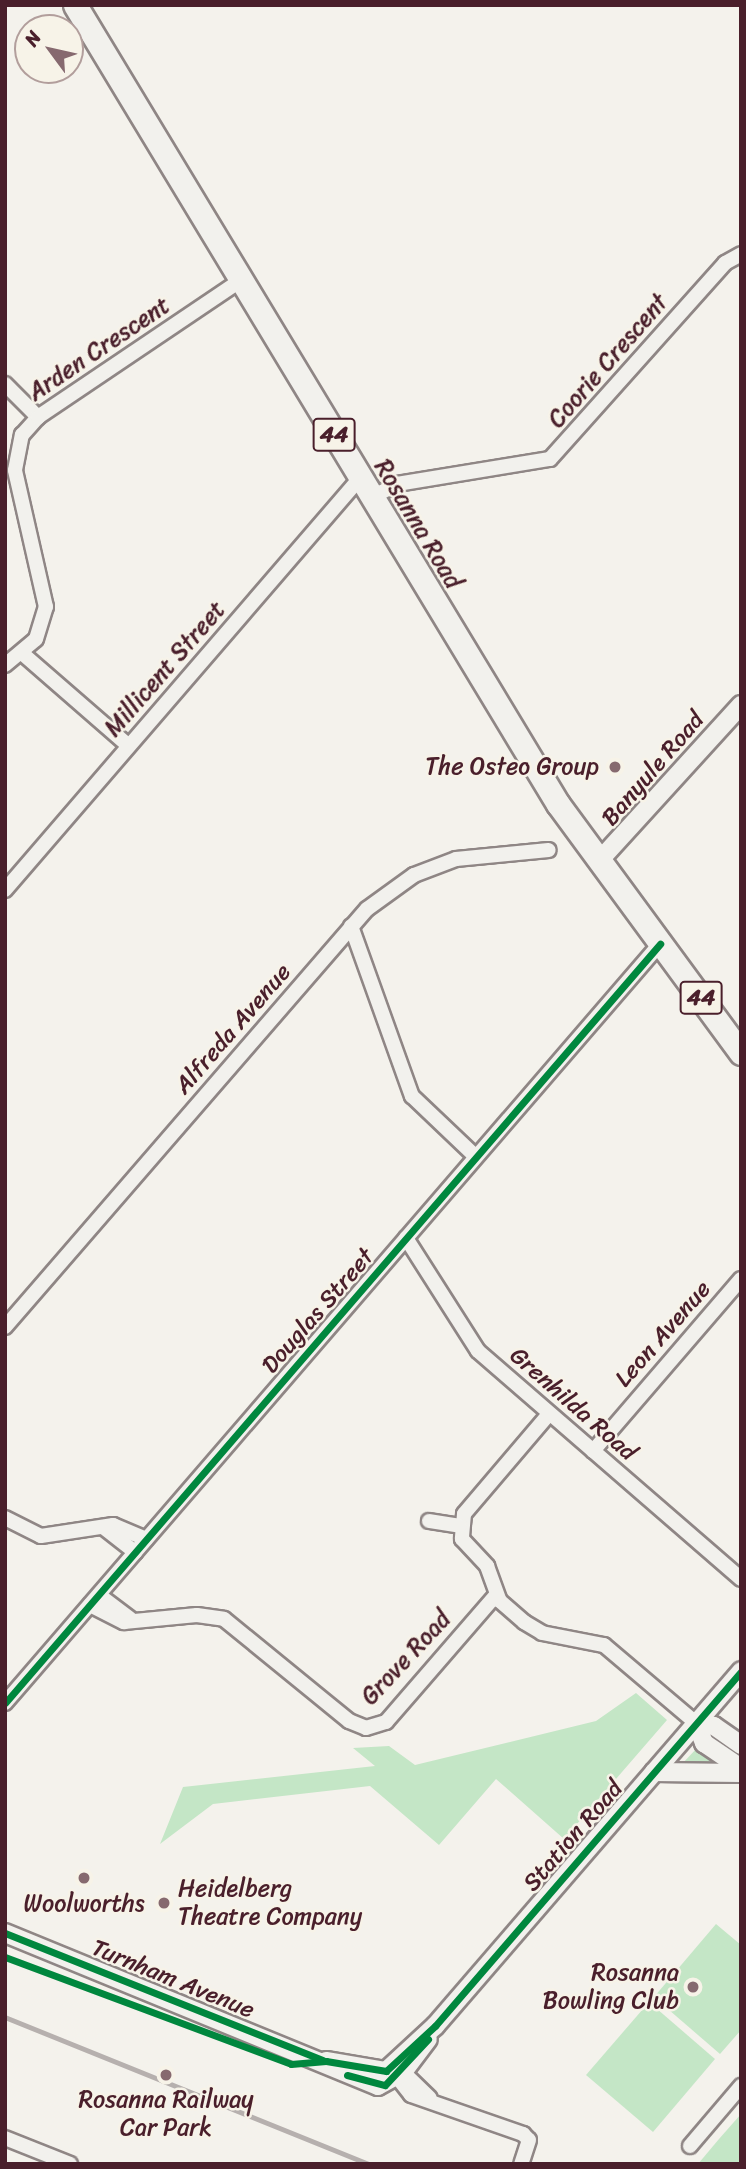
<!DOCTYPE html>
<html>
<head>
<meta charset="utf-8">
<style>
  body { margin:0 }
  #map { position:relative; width:746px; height:2169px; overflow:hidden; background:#f4f2ec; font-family:Sriracha,sans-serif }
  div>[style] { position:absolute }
  .green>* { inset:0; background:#c4e6c6 }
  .roads { filter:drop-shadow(2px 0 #8f8685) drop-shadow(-2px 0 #8f8685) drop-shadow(0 2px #8f8685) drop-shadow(0 -2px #8f8685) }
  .minor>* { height:14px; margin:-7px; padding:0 7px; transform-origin:7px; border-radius:7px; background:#f2f1ed }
  .tertiary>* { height:18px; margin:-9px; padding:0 9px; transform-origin:9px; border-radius:9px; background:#f2f1ed }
  .trunk>* { height:23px; margin:-11.5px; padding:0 11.5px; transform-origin:11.5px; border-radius:11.5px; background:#f2f1ed }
  .rail>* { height:4.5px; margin:-2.25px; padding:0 2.25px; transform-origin:2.25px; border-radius:2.25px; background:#b6b0ae }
  .cycleway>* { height:7px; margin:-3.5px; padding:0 3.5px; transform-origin:3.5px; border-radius:3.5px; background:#00873e }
  .dots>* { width:19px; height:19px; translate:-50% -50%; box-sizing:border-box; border:4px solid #f7f3e8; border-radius:50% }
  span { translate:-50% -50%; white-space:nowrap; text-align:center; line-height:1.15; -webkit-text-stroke:5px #f7f3e8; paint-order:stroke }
  .shield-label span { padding:2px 5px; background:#f7f3e8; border:2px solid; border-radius:5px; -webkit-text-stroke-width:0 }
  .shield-label { font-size:23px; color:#4a1f2b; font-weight:700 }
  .street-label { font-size:24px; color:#4a1f2b }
  .poi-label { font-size:24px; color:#4a1f2b }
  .right { translate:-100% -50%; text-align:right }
  .left { translate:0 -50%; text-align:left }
  .frame { position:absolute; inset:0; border:7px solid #4a1f2b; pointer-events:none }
  .north { position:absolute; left:14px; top:14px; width:70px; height:70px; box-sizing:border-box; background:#f7f3e8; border:2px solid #b29e9c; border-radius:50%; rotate:303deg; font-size:19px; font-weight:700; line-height:28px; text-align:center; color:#4a1f2b }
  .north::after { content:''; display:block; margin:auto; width:24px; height:32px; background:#86696f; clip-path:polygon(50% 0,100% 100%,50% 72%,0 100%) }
</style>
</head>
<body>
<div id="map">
  <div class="green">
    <div style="clip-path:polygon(636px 1693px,667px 1720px,564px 1839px,496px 1779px,439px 1845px,370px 1786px,213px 1804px,160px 1844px,183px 1787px,375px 1766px,353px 1748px,389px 1746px,415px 1765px,596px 1721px)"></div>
    <div style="clip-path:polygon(697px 1748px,718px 1765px,682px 1764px)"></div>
    <div style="clip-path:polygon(716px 1924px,741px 1945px,741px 2030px,720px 2054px,654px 1997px)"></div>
    <div style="clip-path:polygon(649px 2002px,715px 2059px,653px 2132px,586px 2075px)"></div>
    <div style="clip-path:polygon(741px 2114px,741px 2164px,698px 2164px,719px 2139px)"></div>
  </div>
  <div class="roads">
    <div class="minor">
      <div style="left:5px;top:384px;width:47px;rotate:45deg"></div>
      <div style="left:372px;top:497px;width:28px;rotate:-27deg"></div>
      <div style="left:397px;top:484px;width:155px;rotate:-9.3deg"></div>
      <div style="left:550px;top:459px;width:263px;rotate:-48.2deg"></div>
      <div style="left:725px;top:263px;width:18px;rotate:-29deg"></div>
      <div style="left:23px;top:654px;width:140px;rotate:41deg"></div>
      <div style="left:5px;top:665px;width:40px;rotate:-40deg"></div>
      <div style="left:36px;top:639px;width:34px;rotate:-73deg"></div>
      <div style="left:46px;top:607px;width:140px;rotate:-102.8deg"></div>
      <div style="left:15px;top:470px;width:36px;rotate:-79deg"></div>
      <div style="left:22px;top:435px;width:24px;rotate:-48deg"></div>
      <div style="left:38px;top:417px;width:245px;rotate:-34deg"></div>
      <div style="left:5px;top:890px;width:544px;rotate:-49.25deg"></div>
      <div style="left:351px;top:926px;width:181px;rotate:70.3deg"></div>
      <div style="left:412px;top:1096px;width:88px;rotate:43.6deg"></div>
      <div style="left:406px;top:1238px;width:134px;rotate:57.5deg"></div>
      <div style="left:478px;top:1351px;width:348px;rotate:40.9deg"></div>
      <div style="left:5px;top:1327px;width:553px;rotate:-49.11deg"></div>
      <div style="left:367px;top:909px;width:58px;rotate:-35.9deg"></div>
      <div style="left:414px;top:875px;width:45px;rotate:-20.9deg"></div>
      <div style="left:456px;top:859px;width:93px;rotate:-5.5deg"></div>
      <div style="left:549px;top:1414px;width:131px;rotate:130.4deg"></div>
      <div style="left:464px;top:1514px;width:25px;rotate:95deg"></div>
      <div style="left:462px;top:1539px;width:37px;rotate:47deg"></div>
      <div style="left:487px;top:1566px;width:37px;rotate:70deg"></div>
      <div style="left:500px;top:1601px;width:32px;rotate:41deg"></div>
      <div style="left:524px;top:1622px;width:21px;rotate:31deg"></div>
      <div style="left:542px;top:1633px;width:63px;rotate:11deg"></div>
      <div style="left:604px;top:1645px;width:121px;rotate:40.3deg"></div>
      <div style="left:593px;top:1451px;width:227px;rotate:-49.3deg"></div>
      <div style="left:5px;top:1518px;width:40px;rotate:26.6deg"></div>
      <div style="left:41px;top:1536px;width:73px;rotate:-8.7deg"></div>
      <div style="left:113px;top:1525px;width:36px;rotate:23deg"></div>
      <div style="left:429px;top:1521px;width:31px;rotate:9deg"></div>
      <div style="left:103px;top:1527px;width:41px;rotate:38deg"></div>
      <div style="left:99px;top:1595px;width:39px;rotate:37deg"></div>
      <div style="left:90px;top:1605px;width:38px;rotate:27deg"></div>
      <div style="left:124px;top:1622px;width:73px;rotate:-5.5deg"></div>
      <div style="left:197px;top:1615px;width:27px;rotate:8deg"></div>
      <div style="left:224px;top:1619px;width:161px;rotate:39.2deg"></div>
      <div style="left:349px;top:1721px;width:18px;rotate:22deg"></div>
      <div style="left:366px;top:1728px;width:21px;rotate:-17deg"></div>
      <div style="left:386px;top:1722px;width:168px;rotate:-49.1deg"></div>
      <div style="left:5px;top:1703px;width:1003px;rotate:-49.21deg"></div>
      <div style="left:390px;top:2068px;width:34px;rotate:52deg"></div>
      <div style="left:411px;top:2095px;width:119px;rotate:19.2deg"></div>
      <div style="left:523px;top:2134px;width:8px;rotate:45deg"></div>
      <div style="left:529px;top:2140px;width:25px;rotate:108deg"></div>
      <div style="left:394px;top:2072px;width:9px"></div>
      <div style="left:403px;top:2072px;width:37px;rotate:44deg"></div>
      <div style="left:5px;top:2138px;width:70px;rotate:21.8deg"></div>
      <div style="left:690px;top:2146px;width:79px;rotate:-49.6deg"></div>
    </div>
    <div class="tertiary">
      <div style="left:599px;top:861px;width:211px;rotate:-47.7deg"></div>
      <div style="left:696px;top:1723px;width:22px;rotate:68deg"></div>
      <div style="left:704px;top:1743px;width:45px;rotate:34deg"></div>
      <div style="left:696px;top:1723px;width:18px;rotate:9deg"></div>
      <div style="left:714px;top:1726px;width:33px;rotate:35deg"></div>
      <div style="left:654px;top:1772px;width:87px;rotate:0.7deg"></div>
      <div style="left:5px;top:1933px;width:403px;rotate:22.3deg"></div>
      <div style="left:378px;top:2086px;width:29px;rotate:-29deg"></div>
      <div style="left:403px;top:2072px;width:41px;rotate:-52.9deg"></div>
      <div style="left:326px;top:2061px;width:61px;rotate:9.5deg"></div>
      <div style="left:386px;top:2071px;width:67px;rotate:-42.6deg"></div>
      <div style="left:435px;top:2026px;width:469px;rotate:-49.2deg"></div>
    </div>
    <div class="trunk">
      <div style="left:75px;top:5px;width:934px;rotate:58.85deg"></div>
      <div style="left:558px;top:804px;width:309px;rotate:53.7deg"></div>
    </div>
  </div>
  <div class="rail">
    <div style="left:5px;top:2017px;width:392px;rotate:22deg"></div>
  </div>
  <div class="cycleway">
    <div style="left:5px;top:1703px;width:1003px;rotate:-49.21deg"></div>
    <div style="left:5px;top:1933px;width:342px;rotate:21.8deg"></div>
    <div style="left:5px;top:1957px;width:305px;rotate:20.5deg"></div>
    <div style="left:291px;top:2064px;width:35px;rotate:-5deg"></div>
    <div style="left:326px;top:2061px;width:61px;rotate:9.5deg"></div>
    <div style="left:386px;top:2071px;width:67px;rotate:-42.6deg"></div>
    <div style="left:435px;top:2026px;width:469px;rotate:-49.2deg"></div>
    <div style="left:347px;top:2075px;width:39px;rotate:15deg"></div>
    <div style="left:385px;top:2085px;width:63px;rotate:-46.9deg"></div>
  </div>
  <div class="dots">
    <div style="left:615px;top:767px;background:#86696f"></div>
    <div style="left:84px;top:1878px;background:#86696f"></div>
    <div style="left:164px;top:1903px;background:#86696f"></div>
    <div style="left:693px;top:1987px;background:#86696f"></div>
    <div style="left:166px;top:2075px;background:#86696f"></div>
  </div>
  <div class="shield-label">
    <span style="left:334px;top:435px">44</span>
    <span style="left:701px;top:998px">44</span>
  </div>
  <div class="street-label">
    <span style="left:99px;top:349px;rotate:-34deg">Arden Crescent</span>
    <span style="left:608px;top:361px;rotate:-49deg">Coorie Crescent</span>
    <span style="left:418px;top:524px;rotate:59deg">Rosanna Road</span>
    <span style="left:165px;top:669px;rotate:-49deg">Millicent Street</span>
    <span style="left:653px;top:769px;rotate:-49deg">Banyule Road</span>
    <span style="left:233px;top:1029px;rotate:-49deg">Alfreda Avenue</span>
    <span style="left:318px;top:1311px;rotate:-49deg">Douglas Street</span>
    <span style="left:663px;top:1334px;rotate:-49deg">Leon Avenue</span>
    <span style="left:573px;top:1404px;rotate:41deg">Grenhilda Road</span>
    <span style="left:406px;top:1658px;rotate:-47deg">Grove Road</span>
    <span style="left:573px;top:1836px;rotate:-49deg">Station Road</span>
    <span style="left:173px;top:1979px;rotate:22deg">Turnham Avenue</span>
  </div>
  <div class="poi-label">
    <span class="right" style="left:599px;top:767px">The Osteo Group</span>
    <span class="left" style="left:178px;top:1903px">Heidelberg<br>Theatre Company</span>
    <span style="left:84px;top:1904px">Woolworths</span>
    <span class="right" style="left:679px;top:1987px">Rosanna<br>Bowling Club</span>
    <span style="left:166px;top:2114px">Rosanna Railway<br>Car Park</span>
  </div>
  <div class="frame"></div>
  <div class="north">N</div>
</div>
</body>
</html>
